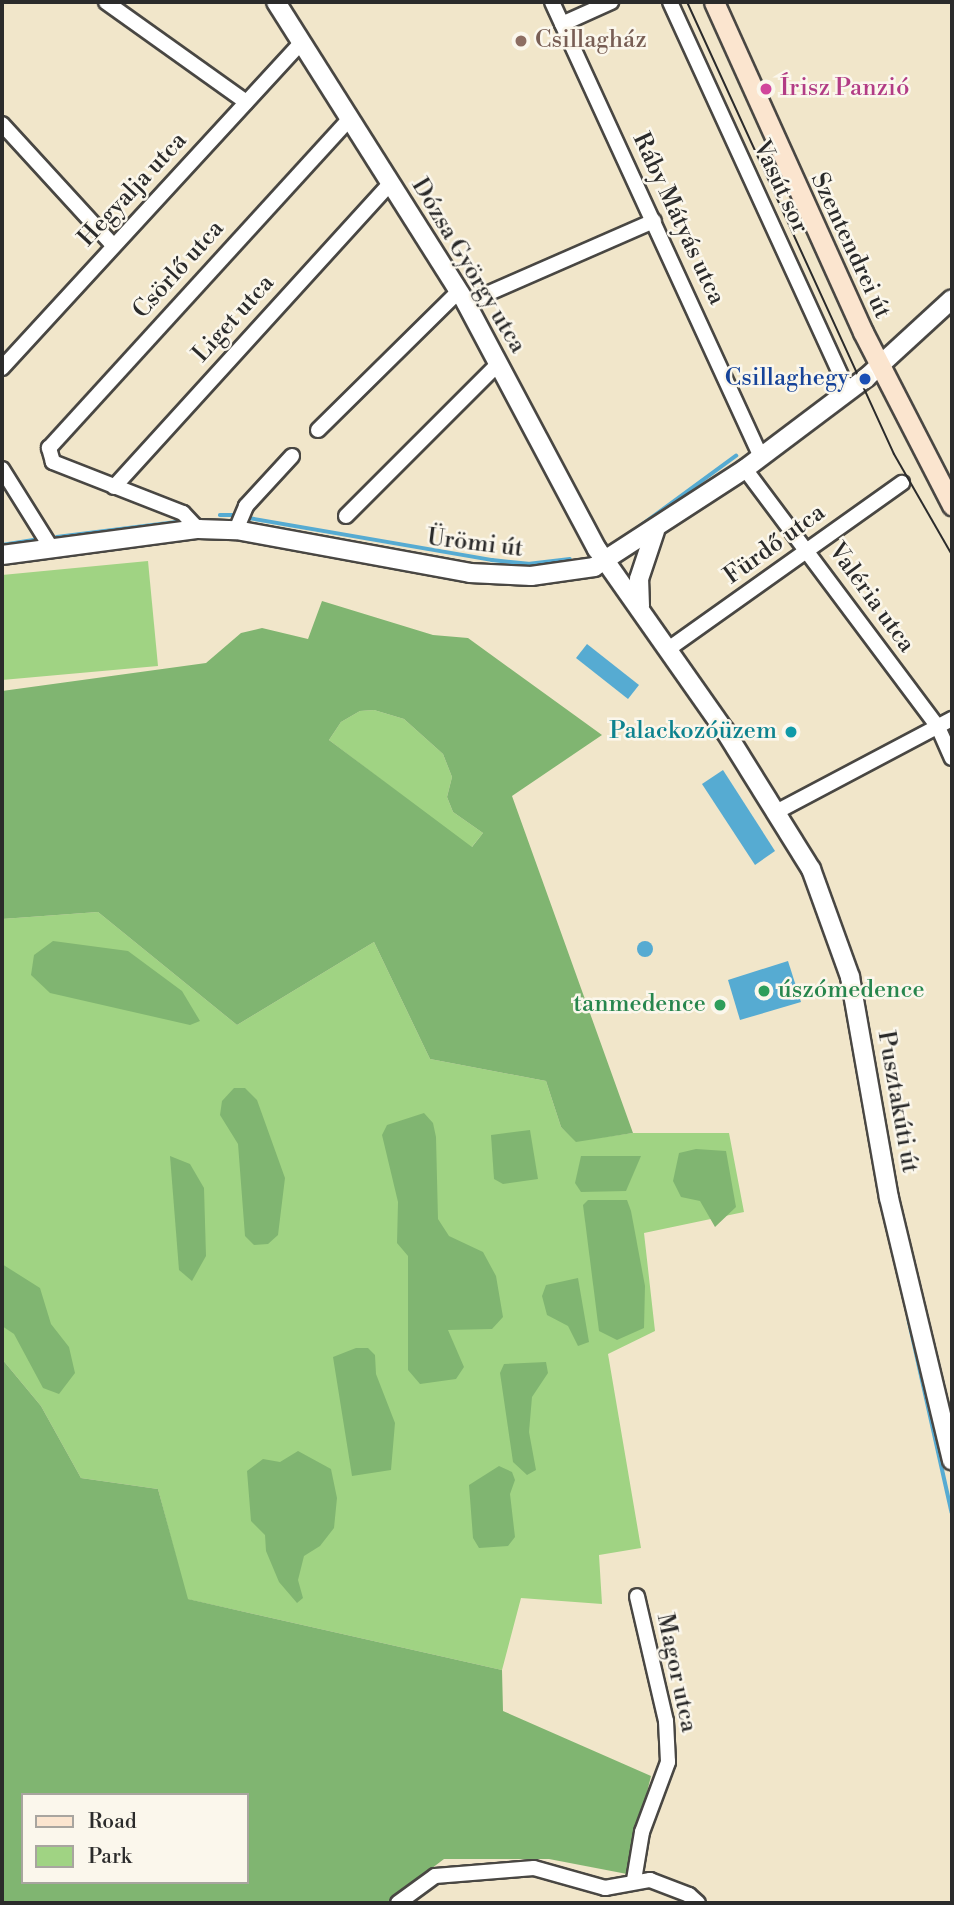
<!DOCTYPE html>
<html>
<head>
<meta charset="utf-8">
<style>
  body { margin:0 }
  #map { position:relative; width:954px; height:1905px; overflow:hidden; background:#f1e6ca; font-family:"Libre Bodoni",serif }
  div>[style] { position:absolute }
  .green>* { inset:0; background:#a0d383 }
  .forest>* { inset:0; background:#80b571 }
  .water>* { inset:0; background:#56abd2 }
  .round { border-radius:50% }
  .stream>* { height:3.5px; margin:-1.75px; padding:0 1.75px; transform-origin:1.75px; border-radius:1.75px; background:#56abd2 }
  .roads { filter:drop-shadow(2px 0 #494743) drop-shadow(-2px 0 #494743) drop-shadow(0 2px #494743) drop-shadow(0 -2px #494743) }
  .minor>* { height:14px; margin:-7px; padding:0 7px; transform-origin:7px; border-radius:7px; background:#fff }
  .tertiary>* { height:18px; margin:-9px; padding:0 9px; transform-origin:9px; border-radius:9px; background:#fff }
  .secondary>* { height:19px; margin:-9.5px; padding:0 9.5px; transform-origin:9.5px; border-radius:9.5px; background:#fbe5cf }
  .tram>* { height:2px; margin:-1px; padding:0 1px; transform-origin:1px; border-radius:1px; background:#2b2b2b }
  .dots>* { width:19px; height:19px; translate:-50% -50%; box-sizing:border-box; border:4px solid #fbf7ec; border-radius:50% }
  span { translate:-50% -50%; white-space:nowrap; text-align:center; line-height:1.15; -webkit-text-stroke:5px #fbf7ec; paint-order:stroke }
  .education-label { font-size:24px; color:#785e54 }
  .left { translate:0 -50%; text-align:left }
  .hotel-label { font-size:24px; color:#b23c85 }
  .street-label { font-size:24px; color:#2b2b2b }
  .transit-label { font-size:24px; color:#164399 }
  .right { translate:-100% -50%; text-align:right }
  .culture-label { font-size:24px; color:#0d838f }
  .leisure-label { font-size:24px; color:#27864d }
  .frame { position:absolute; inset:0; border:4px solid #2b2b2b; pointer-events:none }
  .legend { position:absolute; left:21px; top:1793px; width:228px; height:91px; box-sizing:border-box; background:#fbf7ec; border:2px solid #a8a59f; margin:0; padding:9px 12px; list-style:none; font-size:21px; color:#2b2b2b }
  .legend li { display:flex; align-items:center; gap:14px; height:35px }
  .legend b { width:35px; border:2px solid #a8a59f }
</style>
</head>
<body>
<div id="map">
  <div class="green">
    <div style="clip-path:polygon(148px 561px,158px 666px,2px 680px,2px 575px)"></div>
    <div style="clip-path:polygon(374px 710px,404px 719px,443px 754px,452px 777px,447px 797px,453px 812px,483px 833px,471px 848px,329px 740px,341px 722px,360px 711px)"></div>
    <div style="clip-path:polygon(98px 912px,237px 1025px,374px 942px,430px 1059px,546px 1081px,561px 1127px,576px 1141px,633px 1133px,729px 1133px,744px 1212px,644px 1233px,655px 1331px,608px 1354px,641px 1548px,599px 1555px,602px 1604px,521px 1598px,502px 1670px,187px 1599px,158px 1489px,81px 1478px,41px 1406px,2px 1359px,2px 919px)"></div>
  </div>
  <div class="forest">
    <div style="clip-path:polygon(evenodd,322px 601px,433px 635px,468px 638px,602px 735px,512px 796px,633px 1133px,576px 1142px,561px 1127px,546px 1081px,430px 1059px,374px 942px,237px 1025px,98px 912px,2px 919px,2px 691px,206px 663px,241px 633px,262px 628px,308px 639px,322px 601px,374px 710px,404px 719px,443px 754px,452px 777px,447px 797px,453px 812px,483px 833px,472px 847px,329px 740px,341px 722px,360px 711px,374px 710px)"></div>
    <div style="clip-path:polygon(53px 941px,128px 951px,182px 991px,200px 1021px,190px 1025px,50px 993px,31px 975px,34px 955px)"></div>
    <div style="clip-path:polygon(234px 1088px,245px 1088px,257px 1100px,285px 1178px,278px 1235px,268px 1244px,254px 1245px,245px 1236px,238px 1144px,220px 1115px,222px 1101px)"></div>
    <div style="clip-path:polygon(424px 1113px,433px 1123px,436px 1137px,438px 1219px,449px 1236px,483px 1252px,496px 1276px,503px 1317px,492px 1329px,448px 1330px,464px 1367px,456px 1379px,420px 1384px,408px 1370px,408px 1256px,397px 1243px,398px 1202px,382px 1135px,387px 1125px)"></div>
    <div style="clip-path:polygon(530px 1130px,538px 1179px,503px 1184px,494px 1179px,491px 1135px)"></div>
    <div style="clip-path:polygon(696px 1149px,726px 1151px,736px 1207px,715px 1227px,700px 1201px,681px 1197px,673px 1181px,679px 1153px)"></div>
    <div style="clip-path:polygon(170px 1156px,190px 1164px,204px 1188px,206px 1256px,192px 1281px,179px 1270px)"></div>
    <div style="clip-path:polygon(581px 1156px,641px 1156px,626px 1191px,581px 1192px,575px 1183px)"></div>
    <div style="clip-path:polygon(588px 1200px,627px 1200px,631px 1211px,645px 1286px,644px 1328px,617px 1340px,599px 1331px,583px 1205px)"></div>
    <div style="clip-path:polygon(2px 1264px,40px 1288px,51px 1324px,69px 1347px,75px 1373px,59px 1394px,43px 1388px,14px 1334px,2px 1326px)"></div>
    <div style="clip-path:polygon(578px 1278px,589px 1342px,578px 1346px,568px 1326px,547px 1315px,542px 1296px,546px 1285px)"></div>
    <div style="clip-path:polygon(356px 1348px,368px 1348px,375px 1355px,376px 1374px,395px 1423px,391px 1470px,352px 1476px,333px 1357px)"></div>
    <div style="clip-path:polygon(evenodd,2px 1359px,41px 1406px,81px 1478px,158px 1489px,188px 1599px,502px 1670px,503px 1711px,651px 1776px,627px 1874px,549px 1859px,444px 1859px,386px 1903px,2px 1903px,2px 1359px,23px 1795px,247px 1795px,247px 1882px,23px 1882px,23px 1795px)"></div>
    <div style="clip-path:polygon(546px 1362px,548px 1373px,532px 1397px,529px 1432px,536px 1470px,527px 1475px,513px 1462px,500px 1373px,504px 1364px)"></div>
    <div style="clip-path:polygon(298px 1451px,331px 1469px,337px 1498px,334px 1528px,320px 1546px,304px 1556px,298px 1580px,303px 1598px,297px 1603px,279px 1582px,266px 1551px,265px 1535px,251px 1521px,247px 1471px,263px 1459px,280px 1462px)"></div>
    <div style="clip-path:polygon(499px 1466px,512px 1472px,515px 1480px,510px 1494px,515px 1537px,508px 1546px,479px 1548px,473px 1538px,469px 1485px)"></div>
  </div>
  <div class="water">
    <div style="clip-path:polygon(587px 644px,639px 685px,628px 699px,576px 658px)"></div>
    <div style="clip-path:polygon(723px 770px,775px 851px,755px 865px,702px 784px)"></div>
    <div class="round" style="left:637px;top:941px;width:16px;height:16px"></div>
    <div style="clip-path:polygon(788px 961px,801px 1002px,740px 1020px,728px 980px)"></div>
  </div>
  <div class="stream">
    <div style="left:220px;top:515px;width:12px"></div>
    <div style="left:249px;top:518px;width:247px;rotate:9.8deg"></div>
    <div style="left:492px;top:560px;width:36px;rotate:6deg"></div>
    <div style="left:528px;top:564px;width:42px;rotate:-6.8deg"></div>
    <div style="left:632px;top:532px;width:129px;rotate:-36.2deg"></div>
    <div style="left:57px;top:537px;width:128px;rotate:-7.2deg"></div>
    <div style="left:2px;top:545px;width:38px;rotate:-9deg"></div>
    <div style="left:909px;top:1320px;width:197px;rotate:77.4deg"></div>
  </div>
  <div class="roads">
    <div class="minor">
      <div style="left:106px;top:2px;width:172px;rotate:35.5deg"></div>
      <div style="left:552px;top:2px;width:501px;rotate:65.33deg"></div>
      <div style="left:670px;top:2px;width:428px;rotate:65.4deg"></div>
      <div style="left:562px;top:24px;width:54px;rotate:-24.2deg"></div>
      <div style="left:2px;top:124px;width:164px;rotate:47.5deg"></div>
      <div style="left:466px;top:303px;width:205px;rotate:-23.6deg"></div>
      <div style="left:2px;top:368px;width:440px;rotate:-47.4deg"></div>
      <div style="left:318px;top:430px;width:198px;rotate:-44.6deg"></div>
      <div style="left:2px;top:469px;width:94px;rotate:58deg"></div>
      <div style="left:745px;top:469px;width:322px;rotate:53.2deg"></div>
      <div style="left:938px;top:727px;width:34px;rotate:66deg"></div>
      <div style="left:114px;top:487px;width:411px;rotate:-47.7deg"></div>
      <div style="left:346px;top:516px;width:215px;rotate:-45deg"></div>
      <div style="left:198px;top:529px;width:22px;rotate:-133deg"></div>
      <div style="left:183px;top:513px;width:140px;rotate:-158.6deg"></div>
      <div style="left:53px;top:462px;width:15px;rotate:-106deg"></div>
      <div style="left:49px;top:448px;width:445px;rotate:-47.6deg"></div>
      <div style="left:236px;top:530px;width:26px;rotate:-67deg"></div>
      <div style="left:246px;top:506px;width:68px;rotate:-47.4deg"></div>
      <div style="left:674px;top:645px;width:280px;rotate:-35.4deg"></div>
      <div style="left:778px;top:811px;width:197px;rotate:-27.9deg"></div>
      <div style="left:634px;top:1880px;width:49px;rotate:-80.5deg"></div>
      <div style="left:642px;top:1832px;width:75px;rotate:-69.6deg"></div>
      <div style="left:668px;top:1762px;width:41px;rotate:-92.8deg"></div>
      <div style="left:666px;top:1721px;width:128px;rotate:-103.1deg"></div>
      <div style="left:398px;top:1903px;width:46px;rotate:-36.1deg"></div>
      <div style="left:435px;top:1876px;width:99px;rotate:-4.6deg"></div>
      <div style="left:534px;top:1868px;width:74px;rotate:15.7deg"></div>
      <div style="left:605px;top:1888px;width:46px;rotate:-10.1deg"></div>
      <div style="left:650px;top:1880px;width:42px;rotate:21deg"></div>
      <div style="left:689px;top:1895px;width:12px;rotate:42deg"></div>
    </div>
    <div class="tertiary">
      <div style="left:276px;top:2px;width:356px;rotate:57.7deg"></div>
      <div style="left:466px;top:303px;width:279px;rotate:62deg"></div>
      <div style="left:597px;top:549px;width:223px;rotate:54.9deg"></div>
      <div style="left:725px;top:731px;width:163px;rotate:58.1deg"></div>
      <div style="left:811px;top:869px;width:115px;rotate:70.1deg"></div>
      <div style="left:850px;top:977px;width:224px;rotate:80deg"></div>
      <div style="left:889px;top:1198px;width:270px;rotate:76.5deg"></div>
      <div style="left:2px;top:555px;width:198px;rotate:-7.6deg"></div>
      <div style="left:198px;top:529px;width:38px;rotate:2deg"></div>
      <div style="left:236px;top:530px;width:238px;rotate:10.4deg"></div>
      <div style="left:470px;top:573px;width:61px;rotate:2.8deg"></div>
      <div style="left:531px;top:576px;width:64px;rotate:-8.1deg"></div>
      <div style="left:594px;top:567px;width:180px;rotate:-33deg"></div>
      <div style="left:745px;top:469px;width:153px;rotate:-37deg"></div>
      <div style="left:867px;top:377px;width:115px;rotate:-42.5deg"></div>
      <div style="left:640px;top:606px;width:27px;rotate:-92deg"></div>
      <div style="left:639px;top:579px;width:51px;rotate:-71.6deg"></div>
    </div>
    <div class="secondary">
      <div style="left:714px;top:2px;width:362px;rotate:65.7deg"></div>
      <div style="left:863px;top:332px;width:195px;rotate:62.8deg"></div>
    </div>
  </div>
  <div class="tram">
    <div style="left:687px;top:2px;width:497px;rotate:65.4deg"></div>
    <div style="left:894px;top:454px;width:116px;rotate:60.1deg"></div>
  </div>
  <div class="dots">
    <div style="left:521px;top:41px;background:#8d6e63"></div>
    <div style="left:766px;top:89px;background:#d1479c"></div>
    <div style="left:865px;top:379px;background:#1a4fb4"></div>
    <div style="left:791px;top:732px;background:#0f9aa8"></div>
    <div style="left:764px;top:991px;background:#2e9e5b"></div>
    <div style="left:720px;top:1005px;background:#2e9e5b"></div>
  </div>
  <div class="education-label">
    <span class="left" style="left:535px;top:41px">Csillagház</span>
  </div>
  <div class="hotel-label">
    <span class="left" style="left:780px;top:89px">Írisz Panzió</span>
  </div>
  <div class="street-label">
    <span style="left:780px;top:187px;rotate:65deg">Vasút sor</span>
    <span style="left:133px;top:190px;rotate:-47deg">Hegyalja utca</span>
    <span style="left:678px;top:219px;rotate:65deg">Ráby Mátyás utca</span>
    <span style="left:850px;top:246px;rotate:65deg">Szentendrei út</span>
    <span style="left:468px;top:266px;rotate:59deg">Dózsa György utca</span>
    <span style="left:179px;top:270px;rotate:-48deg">Csörlő utca</span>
    <span style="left:234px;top:319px;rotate:-48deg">Liget utca</span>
    <span style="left:475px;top:544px;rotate:7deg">Ürömi út</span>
    <span style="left:775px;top:545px;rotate:-36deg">Fürdő utca</span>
    <span style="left:871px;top:598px;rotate:54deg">Valéria utca</span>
    <span style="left:897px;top:1102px;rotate:80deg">Pusztakúti út</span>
    <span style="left:676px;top:1673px;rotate:78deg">Magor utca</span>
  </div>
  <div class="transit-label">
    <span class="right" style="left:849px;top:379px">Csillaghegy</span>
  </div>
  <div class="culture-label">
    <span class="right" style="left:777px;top:732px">Palackozóüzem</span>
  </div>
  <div class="leisure-label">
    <span class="left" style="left:778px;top:991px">úszómedence</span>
    <span class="right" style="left:706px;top:1005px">tanmedence</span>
  </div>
  <div class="frame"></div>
  <ul class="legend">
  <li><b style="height:9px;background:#fbe5cf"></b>Road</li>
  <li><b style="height:19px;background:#a0d383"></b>Park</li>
  </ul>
</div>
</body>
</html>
